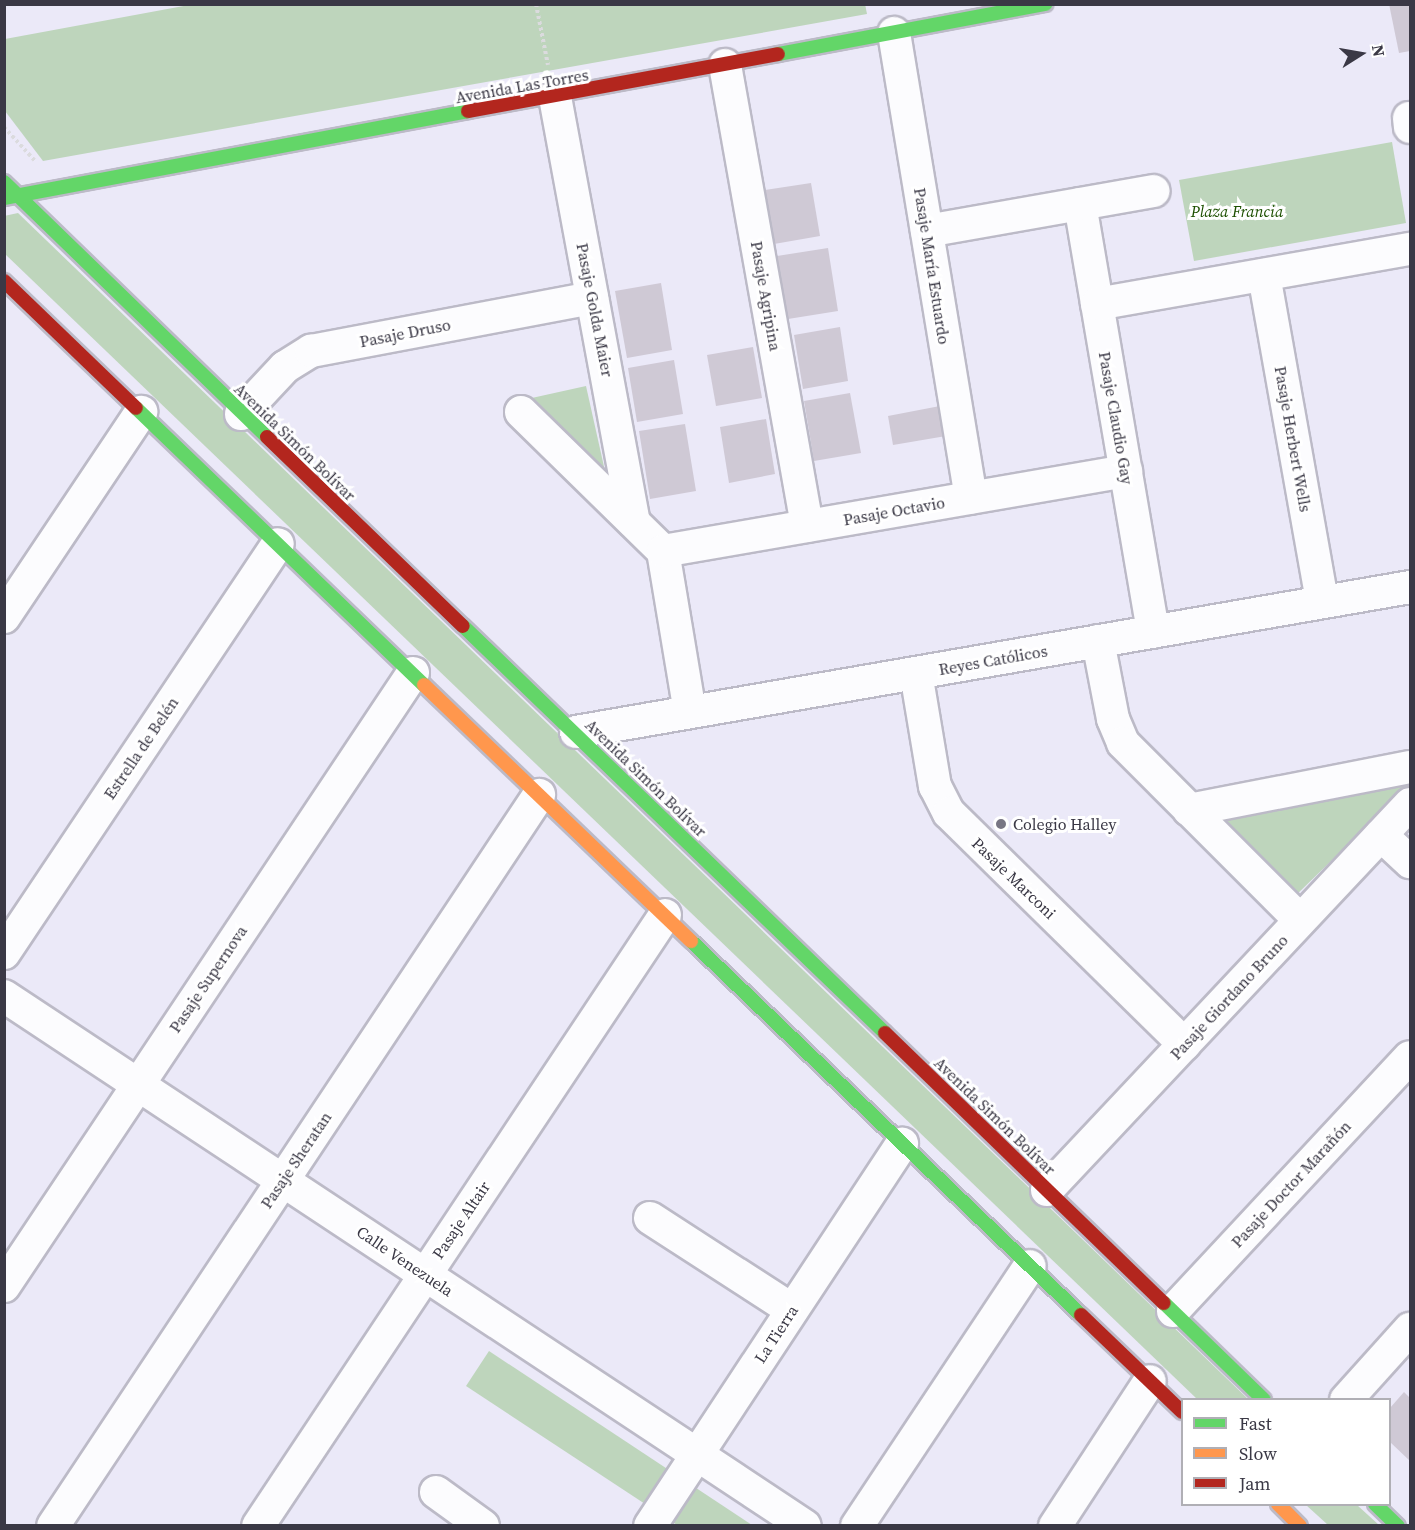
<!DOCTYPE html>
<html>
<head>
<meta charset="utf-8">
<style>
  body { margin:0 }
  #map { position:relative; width:1415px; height:1530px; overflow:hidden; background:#ebe9f8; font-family:"Source Serif 4",serif }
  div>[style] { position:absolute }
  .green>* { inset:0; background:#bed5bc }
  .building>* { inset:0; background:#cfc9d5 }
  .path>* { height:4px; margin-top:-2px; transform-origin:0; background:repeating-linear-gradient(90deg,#dbdbde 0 3px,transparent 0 6px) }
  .roads { filter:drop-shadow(2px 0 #bcbac7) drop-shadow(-2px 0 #bcbac7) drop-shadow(0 2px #bcbac7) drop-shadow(0 -2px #bcbac7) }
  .street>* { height:32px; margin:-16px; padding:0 16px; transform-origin:16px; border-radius:16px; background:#fcfcfe }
  .fast>* { height:14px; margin:-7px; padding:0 7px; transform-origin:7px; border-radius:7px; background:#63d668 }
  .slow>* { height:14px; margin:-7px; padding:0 7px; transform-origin:7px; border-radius:7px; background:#ff974d }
  .jam>* { height:14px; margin:-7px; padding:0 7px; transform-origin:7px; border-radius:7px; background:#b3261e }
  .dots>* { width:16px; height:16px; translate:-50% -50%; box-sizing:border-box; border:3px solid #fff; border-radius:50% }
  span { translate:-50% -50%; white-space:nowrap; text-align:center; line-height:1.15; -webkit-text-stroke:6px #fff; paint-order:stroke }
  .street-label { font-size:16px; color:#3a3845 }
  .park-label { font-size:16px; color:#1d5000; font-style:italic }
  .poi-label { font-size:16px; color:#3a3845 }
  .left { translate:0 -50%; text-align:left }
  .frame { position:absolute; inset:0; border:6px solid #3a3845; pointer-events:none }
  .legend { position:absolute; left:1181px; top:1398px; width:210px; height:108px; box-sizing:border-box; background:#fff; border:2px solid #b0afb5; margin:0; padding:8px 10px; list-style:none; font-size:18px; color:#3a3845 }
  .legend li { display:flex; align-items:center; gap:12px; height:30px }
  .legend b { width:30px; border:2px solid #b0afb5 }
  .north { position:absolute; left:1331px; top:24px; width:60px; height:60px; -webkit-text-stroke:4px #fff; paint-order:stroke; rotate:79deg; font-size:16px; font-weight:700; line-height:24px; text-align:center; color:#3a3845 }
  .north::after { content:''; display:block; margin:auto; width:21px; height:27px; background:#3a3845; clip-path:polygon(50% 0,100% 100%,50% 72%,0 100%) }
</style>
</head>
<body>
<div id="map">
  <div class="green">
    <div style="clip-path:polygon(865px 4px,867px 14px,43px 161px,5px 111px,5px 39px,189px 5px)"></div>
    <div style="clip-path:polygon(1392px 142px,1406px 223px,1194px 261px,1179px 180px)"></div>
    <div style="clip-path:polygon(18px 213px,1248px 1399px,1197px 1399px,5px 254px,4px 216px)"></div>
    <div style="clip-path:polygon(586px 386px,615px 516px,505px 404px)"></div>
    <div style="clip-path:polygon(1410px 774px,1410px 784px,1289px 902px,1209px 819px)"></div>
    <div style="clip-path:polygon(489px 1351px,752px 1525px,677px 1525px,466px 1386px)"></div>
    <div style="clip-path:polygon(1306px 1505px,1357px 1505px,1379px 1525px,1328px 1525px)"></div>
  </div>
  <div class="building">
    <div style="clip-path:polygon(1389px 4px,1410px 4px,1410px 51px,1399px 53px)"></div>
    <div style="clip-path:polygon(811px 183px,820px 236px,774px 244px,765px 190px)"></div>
    <div style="clip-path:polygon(828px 248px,838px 311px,788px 319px,777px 256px)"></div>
    <div style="clip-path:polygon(661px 283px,672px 350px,627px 358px,615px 291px)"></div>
    <div style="clip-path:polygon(840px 327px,848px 381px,803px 389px,794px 335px)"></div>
    <div style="clip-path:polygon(753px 347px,762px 398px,716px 406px,707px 355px)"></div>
    <div style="clip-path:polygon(674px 360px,683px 414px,637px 422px,628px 368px)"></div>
    <div style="clip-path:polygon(850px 393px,861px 453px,814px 461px,804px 401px)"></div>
    <div style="clip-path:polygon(940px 406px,946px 436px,893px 445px,888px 416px)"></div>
    <div style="clip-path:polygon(766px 419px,775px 474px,729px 483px,720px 427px)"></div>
    <div style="clip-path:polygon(685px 424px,696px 491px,650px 499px,639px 431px)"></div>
    <div style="clip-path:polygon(1404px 1392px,1410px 1398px,1410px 1461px,1390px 1442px,1390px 1408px)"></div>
  </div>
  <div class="path">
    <div style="left:536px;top:4px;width:62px;rotate:78.9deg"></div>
    <div style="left:4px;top:127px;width:46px;rotate:47.6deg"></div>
  </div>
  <div class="roads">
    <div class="street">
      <div style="left:894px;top:33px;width:471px;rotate:80.6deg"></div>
      <div style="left:725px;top:65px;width:468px;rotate:79.9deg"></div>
      <div style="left:555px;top:97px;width:432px;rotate:79.5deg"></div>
      <div style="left:1409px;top:118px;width:9px;rotate:84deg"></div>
      <div style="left:1080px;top:204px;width:434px;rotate:80.3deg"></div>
      <div style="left:927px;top:231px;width:230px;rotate:-10deg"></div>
      <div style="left:1264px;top:275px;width:332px;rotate:79.9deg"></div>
      <div style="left:1097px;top:304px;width:318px;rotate:-10deg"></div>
      <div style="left:521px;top:412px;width:199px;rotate:44.4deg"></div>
      <div style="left:663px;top:551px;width:163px;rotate:80.5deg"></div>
      <div style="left:241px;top:414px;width:64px;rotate:-46.9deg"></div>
      <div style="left:285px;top:367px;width:31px;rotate:-32deg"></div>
      <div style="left:311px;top:351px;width:286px;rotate:-10.7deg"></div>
      <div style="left:663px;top:551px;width:470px;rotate:-9.8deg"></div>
      <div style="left:4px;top:617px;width:247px;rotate:-56.2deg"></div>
      <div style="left:1098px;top:641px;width:79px;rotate:79.1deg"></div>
      <div style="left:1113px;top:719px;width:26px;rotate:67deg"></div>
      <div style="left:1123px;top:743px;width:250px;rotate:45deg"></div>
      <div style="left:916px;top:673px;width:115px;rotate:80.5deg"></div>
      <div style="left:935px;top:786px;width:30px;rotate:63deg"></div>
      <div style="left:949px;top:813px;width:330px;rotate:44.5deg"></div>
      <div style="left:576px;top:732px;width:847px;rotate:-9.86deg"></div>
      <div style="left:1189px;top:810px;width:225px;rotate:-11deg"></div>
      <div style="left:1381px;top:835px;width:40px;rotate:43deg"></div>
      <div style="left:4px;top:953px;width:492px;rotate:-56.2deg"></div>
      <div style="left:4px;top:996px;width:960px;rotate:33.49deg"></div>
      <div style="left:1047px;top:1190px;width:530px;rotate:-46.76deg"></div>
      <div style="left:650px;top:1218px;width:169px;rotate:32.9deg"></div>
      <div style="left:4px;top:1286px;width:737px;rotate:-56.29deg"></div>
      <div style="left:1173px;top:1311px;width:347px;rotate:-47deg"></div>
      <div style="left:1346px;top:1400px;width:96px;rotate:-48deg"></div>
      <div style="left:436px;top:1492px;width:58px;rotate:35.9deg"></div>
      <div style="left:53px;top:1526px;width:878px;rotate:-56.38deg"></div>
      <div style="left:258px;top:1526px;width:734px;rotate:-56.33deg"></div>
      <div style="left:650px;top:1526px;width:458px;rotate:-56.6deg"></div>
      <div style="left:857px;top:1526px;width:312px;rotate:-56.4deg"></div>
      <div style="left:1055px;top:1526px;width:173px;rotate:-56.8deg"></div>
    </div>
    <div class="fast">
      <div style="left:778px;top:54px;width:272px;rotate:-10.6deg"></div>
      <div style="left:4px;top:182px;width:366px;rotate:44.1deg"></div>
      <div style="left:4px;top:198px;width:472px;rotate:-10.6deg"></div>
      <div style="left:136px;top:408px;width:400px;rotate:43.9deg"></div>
      <div style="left:463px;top:626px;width:586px;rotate:43.96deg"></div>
      <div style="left:691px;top:941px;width:540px;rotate:43.8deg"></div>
      <div style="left:1164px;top:1303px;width:139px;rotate:44.1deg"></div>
      <div style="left:1375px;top:1504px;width:32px;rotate:44deg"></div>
    </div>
    <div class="slow">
      <div style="left:424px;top:685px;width:370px;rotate:43.8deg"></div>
      <div style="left:1278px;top:1504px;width:31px;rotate:45deg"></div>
    </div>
    <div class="jam">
      <div style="left:468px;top:111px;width:315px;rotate:-10.4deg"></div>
      <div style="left:4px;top:281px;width:183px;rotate:43.9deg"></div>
      <div style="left:267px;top:437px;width:272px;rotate:44deg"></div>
      <div style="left:885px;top:1033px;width:388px;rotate:44.1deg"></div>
      <div style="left:1081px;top:1315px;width:140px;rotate:43.8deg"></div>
    </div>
  </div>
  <div class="dots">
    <div style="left:1001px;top:824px;background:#787684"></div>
  </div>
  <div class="street-label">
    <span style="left:522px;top:86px;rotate:-10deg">Avenida Las Torres</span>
    <span style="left:932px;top:266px;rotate:81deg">Pasaje María Estuardo</span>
    <span style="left:766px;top:296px;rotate:80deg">Pasaje Agripina</span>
    <span style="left:595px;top:310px;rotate:79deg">Pasaje Golda Maier</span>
    <span style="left:405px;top:333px;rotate:-11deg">Pasaje Druso</span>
    <span style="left:1116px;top:418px;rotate:80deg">Pasaje Claudio Gay</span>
    <span style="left:1293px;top:439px;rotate:80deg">Pasaje Herbert Wells</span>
    <span style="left:295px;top:442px;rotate:44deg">Avenida Simón Bolívar</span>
    <span style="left:894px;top:511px;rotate:-10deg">Pasaje Octavio</span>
    <span style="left:993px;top:660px;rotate:-10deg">Reyes Católicos</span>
    <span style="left:141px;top:748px;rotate:-56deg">Estrella de Belén</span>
    <span style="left:646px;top:778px;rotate:44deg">Avenida Simón Bolívar</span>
    <span style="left:1014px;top:878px;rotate:44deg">Pasaje Marconi</span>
    <span style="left:208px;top:979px;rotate:-56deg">Pasaje Supernova</span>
    <span style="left:1229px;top:997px;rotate:-47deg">Pasaje Giordano Bruno</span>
    <span style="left:995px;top:1116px;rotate:44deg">Avenida Simón Bolívar</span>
    <span style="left:296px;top:1160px;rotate:-56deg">Pasaje Sheratan</span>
    <span style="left:1291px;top:1184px;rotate:-47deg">Pasaje Doctor Marañón</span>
    <span style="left:461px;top:1220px;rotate:-56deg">Pasaje Altair</span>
    <span style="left:405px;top:1261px;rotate:34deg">Calle Venezuela</span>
    <span style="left:776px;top:1334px;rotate:-57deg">La Tierra</span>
  </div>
  <div class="park-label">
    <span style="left:1237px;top:211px">Plaza Francia</span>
  </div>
  <div class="poi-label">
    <span class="left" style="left:1013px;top:824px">Colegio Halley</span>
  </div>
  <div class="frame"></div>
  <ul class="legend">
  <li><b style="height:8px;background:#63d668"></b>Fast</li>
  <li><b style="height:8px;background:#ff974d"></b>Slow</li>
  <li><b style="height:8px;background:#b3261e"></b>Jam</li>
  </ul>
  <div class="north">N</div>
</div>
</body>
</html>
